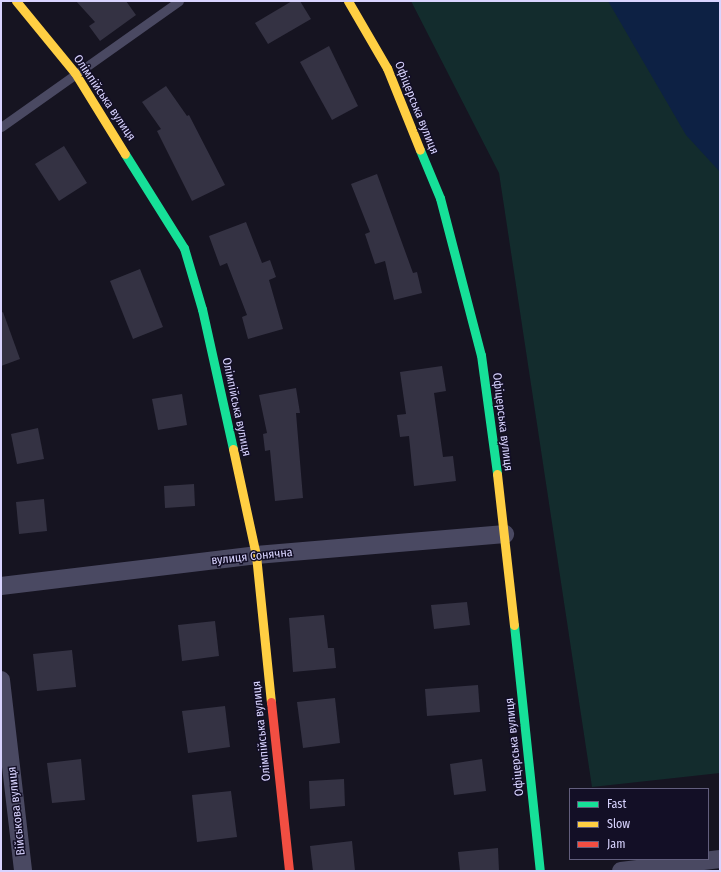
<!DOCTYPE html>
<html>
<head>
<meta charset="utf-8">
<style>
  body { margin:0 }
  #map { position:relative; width:721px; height:872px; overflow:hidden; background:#161421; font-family:"Fira Sans Condensed",sans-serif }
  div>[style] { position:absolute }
  .green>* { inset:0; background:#132c2d }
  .water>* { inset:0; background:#0d2144 }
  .building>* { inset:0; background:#343243 }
  .lane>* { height:9px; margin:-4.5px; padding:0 4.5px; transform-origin:4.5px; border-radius:4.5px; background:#4a4962 }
  .street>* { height:18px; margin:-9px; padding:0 9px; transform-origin:9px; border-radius:9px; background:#4a4962 }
  .fast>* { height:9px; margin:-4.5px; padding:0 4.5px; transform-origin:4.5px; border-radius:4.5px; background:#16e098 }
  .slow>* { height:9px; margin:-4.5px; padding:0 4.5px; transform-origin:4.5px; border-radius:4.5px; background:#ffcf43 }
  .jam>* { height:9px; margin:-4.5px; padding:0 4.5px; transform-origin:4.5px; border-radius:4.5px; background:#f24e42 }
  span { translate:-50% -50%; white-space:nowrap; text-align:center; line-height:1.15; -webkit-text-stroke:3px #130f26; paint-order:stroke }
  .street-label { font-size:12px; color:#d9d4ff }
  .frame { position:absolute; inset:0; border:2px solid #d9d4ff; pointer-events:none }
  .legend { position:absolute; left:569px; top:788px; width:140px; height:72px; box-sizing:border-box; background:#130f26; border:1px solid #625e7d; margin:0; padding:5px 7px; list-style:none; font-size:12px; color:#d9d4ff }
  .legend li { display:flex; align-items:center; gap:8px; height:20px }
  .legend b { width:20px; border:1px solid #625e7d }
</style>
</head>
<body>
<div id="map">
  <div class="green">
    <div style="clip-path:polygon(411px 1px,720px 1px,720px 773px,592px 787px,499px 173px)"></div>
  </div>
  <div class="water">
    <div style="clip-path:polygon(608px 1px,720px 1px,720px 172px,686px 135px)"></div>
  </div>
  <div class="building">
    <div style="clip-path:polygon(76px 1px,126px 1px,136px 15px,100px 41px,89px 26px,95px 22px)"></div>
    <div style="clip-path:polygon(292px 1px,300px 1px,311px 19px,268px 44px,255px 23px)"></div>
    <div style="clip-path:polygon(329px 46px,358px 106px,332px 120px,300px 62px)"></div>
    <div style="clip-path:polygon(166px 86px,187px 116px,189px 115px,225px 185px,192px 201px,157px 131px,161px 129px,142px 102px)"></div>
    <div style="clip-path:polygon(64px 146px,87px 183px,59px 201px,35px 164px)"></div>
    <div style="clip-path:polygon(377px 174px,413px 273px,417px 272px,422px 293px,394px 300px,385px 261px,375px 264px,365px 234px,370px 232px,351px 184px)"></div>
    <div style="clip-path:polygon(246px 222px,262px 263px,270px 260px,276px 277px,269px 280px,283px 329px,248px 339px,242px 317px,247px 315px,227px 263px,220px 266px,209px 236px)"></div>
    <div style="clip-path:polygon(140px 269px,163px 327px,133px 339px,110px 281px)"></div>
    <div style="clip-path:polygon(3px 312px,20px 359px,1px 366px,1px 313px)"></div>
    <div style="clip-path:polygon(442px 366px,446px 391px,434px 393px,443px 457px,453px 456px,456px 481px,414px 486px,409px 436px,400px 437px,397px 415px,406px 414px,400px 372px)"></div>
    <div style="clip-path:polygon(296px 388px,300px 413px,296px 413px,303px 498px,275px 501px,270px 450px,265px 451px,263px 434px,267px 433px,259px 395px)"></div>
    <div style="clip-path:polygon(182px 394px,187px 425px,158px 430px,152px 399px)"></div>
    <div style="clip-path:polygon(38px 428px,44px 459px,17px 464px,11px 434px)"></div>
    <div style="clip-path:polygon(194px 484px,195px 506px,165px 508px,164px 486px)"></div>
    <div style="clip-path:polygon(44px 499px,47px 531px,19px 534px,16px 502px)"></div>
    <div style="clip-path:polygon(467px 602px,470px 625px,434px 629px,431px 605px)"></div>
    <div style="clip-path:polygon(324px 615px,328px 648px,334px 648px,336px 668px,293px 672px,289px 618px)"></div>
    <div style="clip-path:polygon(215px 621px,219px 656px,182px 661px,178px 625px)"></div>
    <div style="clip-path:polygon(72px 650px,76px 687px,37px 691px,33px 654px)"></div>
    <div style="clip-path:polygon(478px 685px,480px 712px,427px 716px,425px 689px)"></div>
    <div style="clip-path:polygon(335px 698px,340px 743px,303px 748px,297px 702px)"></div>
    <div style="clip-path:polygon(225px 706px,230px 747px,188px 753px,182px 711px)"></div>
    <div style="clip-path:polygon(81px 759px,85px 800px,52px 803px,47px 763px)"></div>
    <div style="clip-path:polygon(482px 759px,486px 791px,454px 795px,450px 764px)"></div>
    <div style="clip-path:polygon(344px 779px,345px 806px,310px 809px,309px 781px)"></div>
    <div style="clip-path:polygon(231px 791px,237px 837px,197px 842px,192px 795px)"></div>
    <div style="clip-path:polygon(352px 841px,355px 871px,313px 871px,310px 846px)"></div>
    <div style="clip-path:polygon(498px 848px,499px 871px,460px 871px,458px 852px)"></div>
  </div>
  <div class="lane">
    <div style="left:1px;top:127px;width:218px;rotate:-35.3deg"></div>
  </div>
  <div class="street">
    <div style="left:1px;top:586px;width:257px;rotate:-6.9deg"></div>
    <div style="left:256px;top:555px;width:250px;rotate:-4.8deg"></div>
    <div style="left:1px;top:680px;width:192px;rotate:83.4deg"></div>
    <div style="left:621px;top:871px;width:100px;rotate:-6.9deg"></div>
  </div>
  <div class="fast">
    <div style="left:420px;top:150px;width:52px;rotate:67.4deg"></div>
    <div style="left:440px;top:198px;width:162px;rotate:75.4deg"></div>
    <div style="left:481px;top:355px;width:120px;rotate:82.3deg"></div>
    <div style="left:125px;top:154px;width:111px;rotate:57.9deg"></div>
    <div style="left:184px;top:248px;width:64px;rotate:73.6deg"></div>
    <div style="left:202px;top:309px;width:143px;rotate:77.5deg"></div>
    <div style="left:514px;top:625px;width:247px;rotate:84deg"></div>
  </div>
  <div class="slow">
    <div style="left:16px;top:1px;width:93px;rotate:50.7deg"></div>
    <div style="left:75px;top:73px;width:95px;rotate:58.3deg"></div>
    <div style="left:348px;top:1px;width:78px;rotate:59.8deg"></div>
    <div style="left:387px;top:68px;width:88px;rotate:68.1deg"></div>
    <div style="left:233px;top:449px;width:108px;rotate:77.8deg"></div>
    <div style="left:256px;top:555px;width:148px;rotate:84.2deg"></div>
    <div style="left:497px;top:474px;width:152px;rotate:83.6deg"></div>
  </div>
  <div class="jam">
    <div style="left:271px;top:702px;width:170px;rotate:83.9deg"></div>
  </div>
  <div class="street-label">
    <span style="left:104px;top:98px;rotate:56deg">Олімпійська вулиця</span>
    <span style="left:416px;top:108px;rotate:68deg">Офіцерська вулиця</span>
    <span style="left:236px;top:407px;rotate:78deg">Олімпійська вулиця</span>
    <span style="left:502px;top:422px;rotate:83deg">Офіцерська вулиця</span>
    <span style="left:252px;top:557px;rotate:-6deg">вулиця Сонячна</span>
    <span style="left:262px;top:731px;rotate:-96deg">Олімпійська вулиця</span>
    <span style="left:515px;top:747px;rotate:-96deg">Офіцерська вулиця</span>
    <span style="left:17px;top:811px;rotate:-96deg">Військова вулиця</span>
  </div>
  <div class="frame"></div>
  <ul class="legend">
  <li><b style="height:5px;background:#16e098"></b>Fast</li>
  <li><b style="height:5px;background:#ffcf43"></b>Slow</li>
  <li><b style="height:5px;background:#f24e42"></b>Jam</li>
  </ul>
</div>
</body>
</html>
